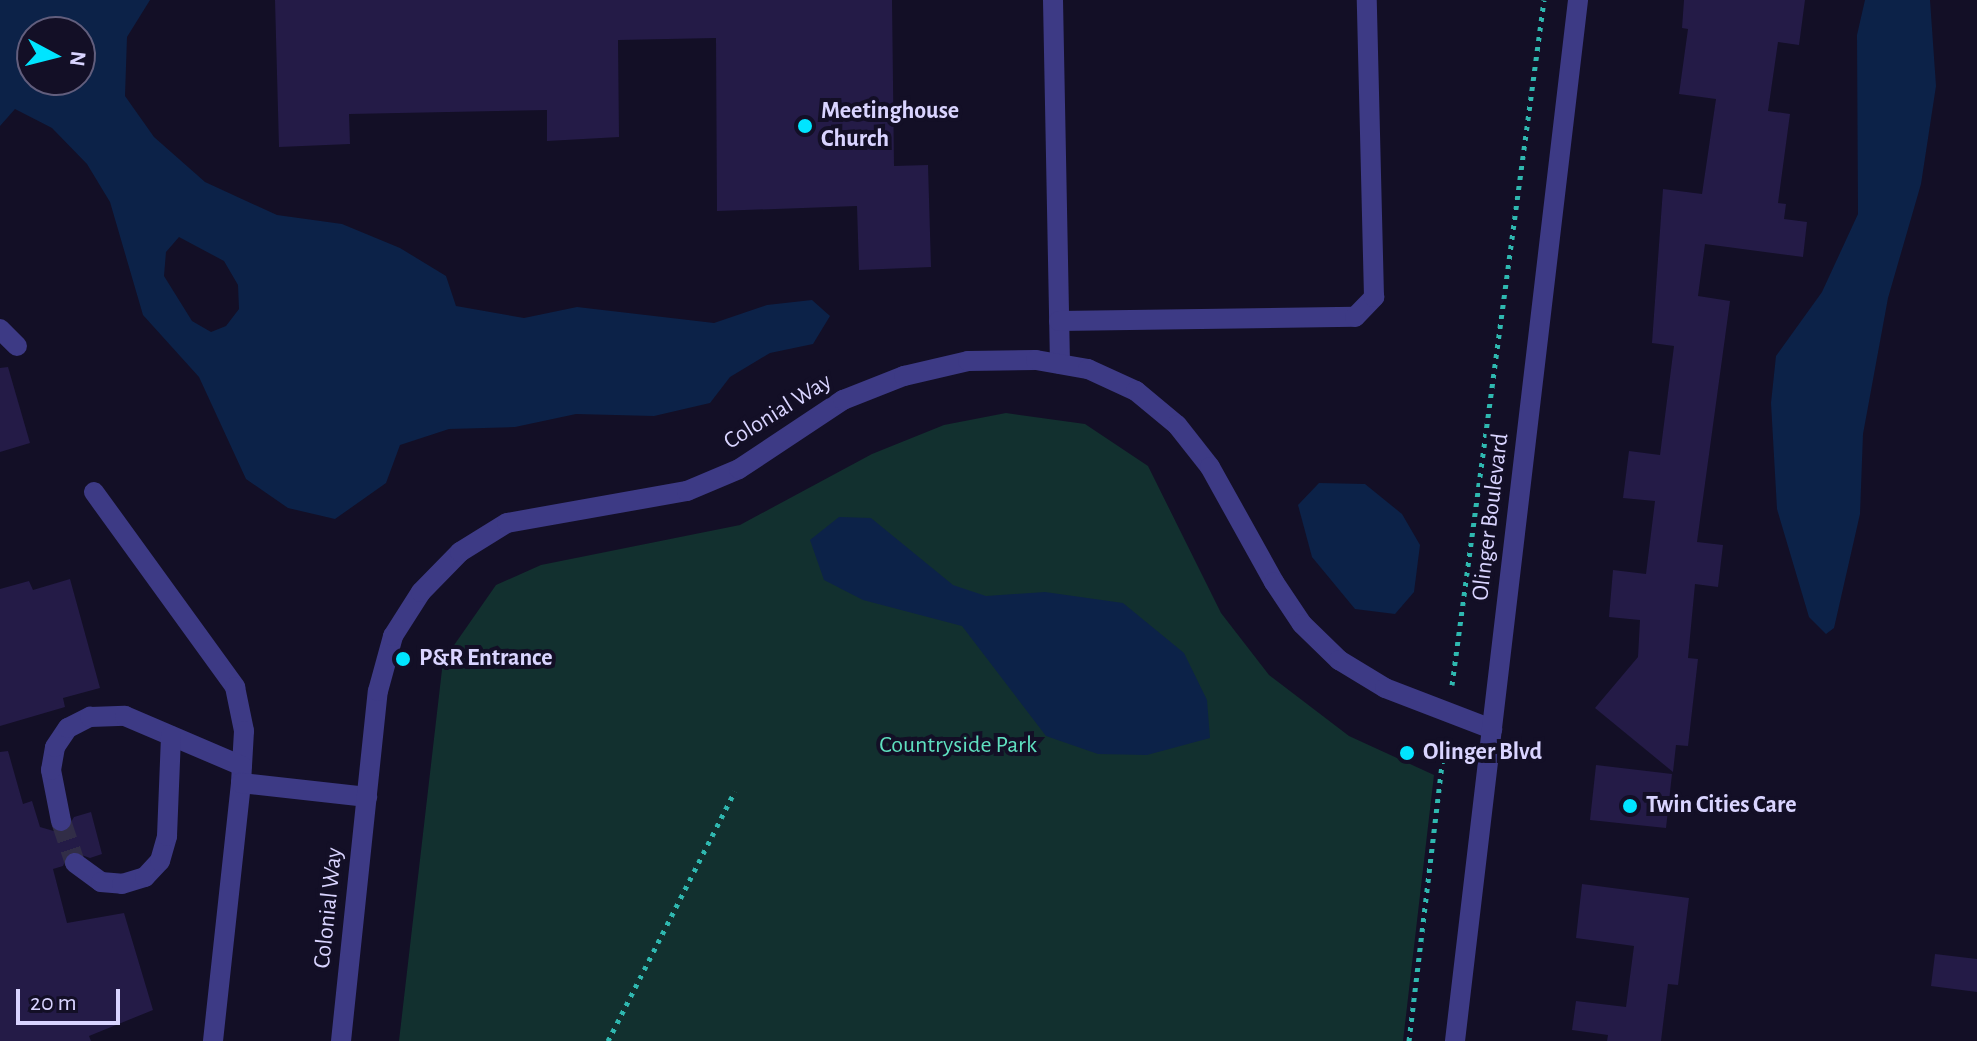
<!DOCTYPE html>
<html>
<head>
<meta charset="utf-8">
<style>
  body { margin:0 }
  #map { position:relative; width:1977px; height:1041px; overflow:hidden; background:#130f26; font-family:"Alegreya Sans",sans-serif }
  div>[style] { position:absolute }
  .green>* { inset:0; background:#12302f }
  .water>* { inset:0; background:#0c2248 }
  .building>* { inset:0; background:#241b47 }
  .minor-tunnel>* { height:20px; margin-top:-10px; transform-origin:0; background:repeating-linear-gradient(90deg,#312d47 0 20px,transparent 0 30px) }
  .path>* { height:5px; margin-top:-2.5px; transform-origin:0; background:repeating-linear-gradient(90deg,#2fb8b0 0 4px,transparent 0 10px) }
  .minor>* { height:20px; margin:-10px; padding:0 10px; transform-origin:10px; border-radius:10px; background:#3d3a85 }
  .dots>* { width:22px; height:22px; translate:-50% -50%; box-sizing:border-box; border:4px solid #130f26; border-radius:50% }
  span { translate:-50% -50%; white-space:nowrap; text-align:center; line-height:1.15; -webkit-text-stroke:8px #130f26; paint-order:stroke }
  .poi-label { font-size:24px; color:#d9d4ff; font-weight:700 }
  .left { translate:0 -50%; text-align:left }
  .street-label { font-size:24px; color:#d9d4ff }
  .park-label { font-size:24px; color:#5fe0c0 }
  .north { position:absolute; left:16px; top:16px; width:80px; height:80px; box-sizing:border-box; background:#130f26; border:2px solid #625e7d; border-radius:50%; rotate:97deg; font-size:22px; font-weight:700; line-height:32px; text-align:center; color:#d9d4ff }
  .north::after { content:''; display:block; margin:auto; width:28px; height:36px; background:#00e5ff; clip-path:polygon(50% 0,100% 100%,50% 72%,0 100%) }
  .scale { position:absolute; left:16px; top:989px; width:104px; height:36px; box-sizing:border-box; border:4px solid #d9d4ff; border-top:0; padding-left:10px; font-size:24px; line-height:28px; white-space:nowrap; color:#d9d4ff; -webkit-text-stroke:6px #130f26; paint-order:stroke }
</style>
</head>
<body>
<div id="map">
  <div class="green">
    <div style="clip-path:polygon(1006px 413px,1085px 424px,1148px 466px,1221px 613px,1269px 675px,1349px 736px,1434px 775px,1403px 1041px,399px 1041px,443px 661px,496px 585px,541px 565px,740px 525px,872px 454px,944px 425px)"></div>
  </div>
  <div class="water">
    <div style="clip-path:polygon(evenodd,0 0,150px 0,127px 37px,125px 96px,154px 137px,205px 182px,277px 215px,342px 224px,400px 248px,446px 276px,456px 306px,524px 318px,577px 307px,714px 323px,767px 305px,812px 300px,830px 316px,813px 344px,770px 353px,730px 377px,710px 403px,654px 416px,576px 414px,515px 427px,449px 429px,400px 445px,386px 483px,335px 519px,288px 508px,246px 479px,199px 377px,143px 315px,110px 202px,87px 164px,52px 128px,15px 109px,0 126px,0 0,32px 32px,80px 32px,80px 80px,32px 80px,32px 32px,0 0,179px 237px,224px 261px,238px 285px,239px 309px,226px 326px,211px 332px,192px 321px,164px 276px,166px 252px,179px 237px)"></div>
    <div style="clip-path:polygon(1865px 0,1930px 0,1936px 86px,1921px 184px,1888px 298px,1863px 434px,1860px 514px,1834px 628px,1826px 634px,1809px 617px,1777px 509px,1771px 403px,1776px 356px,1822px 292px,1858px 214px,1857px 35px)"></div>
    <div style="clip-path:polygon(1319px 483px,1365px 484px,1402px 514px,1420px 545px,1414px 592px,1395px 614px,1355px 609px,1312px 557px,1298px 505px)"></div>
    <div style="clip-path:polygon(839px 517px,871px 518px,953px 585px,986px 596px,1045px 592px,1123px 603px,1184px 653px,1207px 700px,1210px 738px,1147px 755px,1098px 754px,1046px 736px,962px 626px,863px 600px,824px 580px,810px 540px)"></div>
  </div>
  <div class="building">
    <div style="clip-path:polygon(275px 0,892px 0,894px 166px,928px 165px,931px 267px,859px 270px,857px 206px,717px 211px,716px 38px,618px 40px,619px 137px,547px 141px,547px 110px,349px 114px,350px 144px,279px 147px)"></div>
    <div style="clip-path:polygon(1684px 0,1805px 0,1799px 45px,1778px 42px,1768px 111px,1790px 114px,1778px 203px,1786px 204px,1784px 219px,1807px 222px,1803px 257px,1705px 244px,1698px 296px,1730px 301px,1697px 542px,1723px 545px,1718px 587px,1695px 584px,1688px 658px,1698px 659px,1688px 746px,1676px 745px,1673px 772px,1595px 708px,1638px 657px,1640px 620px,1609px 617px,1613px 570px,1646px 574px,1655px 501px,1623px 498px,1629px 451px,1660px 455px,1674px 346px,1652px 343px,1663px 189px,1702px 194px,1716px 99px,1679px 94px,1688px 29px,1682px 28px)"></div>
    <div style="clip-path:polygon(8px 367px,30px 443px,0 452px,0 368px)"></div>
    <div style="clip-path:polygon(70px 579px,100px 688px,63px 698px,65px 707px,0 726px,0 589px,29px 581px,33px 590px)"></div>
    <div style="clip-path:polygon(8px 751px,23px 804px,32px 801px,40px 827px,64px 834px,74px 817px,91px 812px,102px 854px,90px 858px,70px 851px,63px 866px,53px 869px,67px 923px,124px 913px,153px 1010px,89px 1036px,91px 1041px,0 1041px,0 752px)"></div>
    <div style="clip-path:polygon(1596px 765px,1672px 774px,1666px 828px,1590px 820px)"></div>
    <div style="clip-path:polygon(1582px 884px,1689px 898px,1678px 985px,1668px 984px,1661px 1041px,1607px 1041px,1608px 1035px,1572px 1030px,1576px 1001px,1626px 1007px,1634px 946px,1576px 938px)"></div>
    <div style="clip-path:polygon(1935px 954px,1977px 959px,1977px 992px,1931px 986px)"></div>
  </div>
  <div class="minor-tunnel">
    <div style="left:61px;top:821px;width:44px;rotate:71.6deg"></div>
  </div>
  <div class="path">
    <div style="left:1452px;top:685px;width:691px;rotate:-82.35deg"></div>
    <div style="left:608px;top:1041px;width:280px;rotate:-63.1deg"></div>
    <div style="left:1409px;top:1041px;width:305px;rotate:-83.2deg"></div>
  </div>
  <div class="minor">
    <div style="left:1053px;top:0;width:364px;rotate:88.9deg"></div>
    <div style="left:1059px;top:321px;width:296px;rotate:-0.8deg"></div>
    <div style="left:1355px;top:317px;width:28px;rotate:-46deg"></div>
    <div style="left:1374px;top:297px;width:297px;rotate:-91.4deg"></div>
    <div style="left:0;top:329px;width:24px;rotate:45deg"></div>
    <div style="left:94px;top:492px;width:241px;rotate:54.1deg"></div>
    <div style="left:235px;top:687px;width:45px;rotate:78.4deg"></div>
    <div style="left:244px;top:731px;width:52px;rotate:93.3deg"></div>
    <div style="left:61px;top:821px;width:52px;rotate:-101.1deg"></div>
    <div style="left:51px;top:770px;width:23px;rotate:-80deg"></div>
    <div style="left:55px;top:747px;width:23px;rotate:-56deg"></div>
    <div style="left:68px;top:728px;width:25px;rotate:-27deg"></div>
    <div style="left:90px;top:717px;width:35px;rotate:-2deg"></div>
    <div style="left:125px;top:716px;width:127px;rotate:23.1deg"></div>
    <div style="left:75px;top:863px;width:32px;rotate:36deg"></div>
    <div style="left:101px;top:882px;width:21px;rotate:5deg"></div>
    <div style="left:122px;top:884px;width:24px;rotate:-17deg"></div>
    <div style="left:145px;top:877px;width:22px;rotate:-47deg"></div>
    <div style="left:160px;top:861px;width:26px;rotate:-74deg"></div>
    <div style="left:167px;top:836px;width:100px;rotate:-87.7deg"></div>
    <div style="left:213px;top:1041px;width:260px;rotate:-83.8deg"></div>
    <div style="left:241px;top:783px;width:127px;rotate:6.3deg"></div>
    <div style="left:341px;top:1041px;width:352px;rotate:-84deg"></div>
    <div style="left:378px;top:691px;width:57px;rotate:-74.7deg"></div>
    <div style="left:393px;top:636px;width:52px;rotate:-57.5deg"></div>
    <div style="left:421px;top:592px;width:56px;rotate:-45.7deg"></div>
    <div style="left:460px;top:552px;width:55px;rotate:-31.7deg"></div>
    <div style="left:507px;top:523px;width:183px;rotate:-10.1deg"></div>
    <div style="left:687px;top:491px;width:56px;rotate:-22.9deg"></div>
    <div style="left:739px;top:469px;width:125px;rotate:-33.6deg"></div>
    <div style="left:843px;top:400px;width:66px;rotate:-21.5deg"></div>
    <div style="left:904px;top:376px;width:66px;rotate:-13.2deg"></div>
    <div style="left:968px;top:361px;width:68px;rotate:-0.8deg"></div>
    <div style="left:1036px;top:360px;width:53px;rotate:9.8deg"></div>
    <div style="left:1088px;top:369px;width:53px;rotate:24.6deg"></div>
    <div style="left:1136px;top:391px;width:53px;rotate:39.7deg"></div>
    <div style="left:1177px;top:425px;width:53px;rotate:51.8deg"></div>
    <div style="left:1210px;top:467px;width:132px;rotate:60.9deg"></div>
    <div style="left:1274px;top:582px;width:50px;rotate:56.3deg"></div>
    <div style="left:1302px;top:624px;width:52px;rotate:44.2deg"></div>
    <div style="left:1339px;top:660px;width:54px;rotate:31.3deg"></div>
    <div style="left:1385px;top:688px;width:115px;rotate:21deg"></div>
    <div style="left:1455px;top:1041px;width:1048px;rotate:-83.26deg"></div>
  </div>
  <div class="dots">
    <div style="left:805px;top:126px;background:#00e5ff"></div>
    <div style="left:403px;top:659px;background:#00e5ff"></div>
    <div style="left:1407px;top:753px;background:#00e5ff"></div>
    <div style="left:1630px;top:806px;background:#00e5ff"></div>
  </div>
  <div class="poi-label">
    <span class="left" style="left:821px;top:126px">Meetinghouse<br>Church</span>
    <span class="left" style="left:419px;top:659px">P&amp;R Entrance</span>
    <span class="left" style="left:1423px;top:753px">Olinger Blvd</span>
    <span class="left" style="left:1646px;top:806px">Twin Cities Care</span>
  </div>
  <div class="street-label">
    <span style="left:778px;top:412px;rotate:-32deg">Colonial Way</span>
    <span style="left:1491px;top:517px;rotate:-83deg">Olinger Boulevard</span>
    <span style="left:329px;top:908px;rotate:-84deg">Colonial Way</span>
  </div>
  <div class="park-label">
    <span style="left:958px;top:746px">Countryside Park</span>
  </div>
  <div class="north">N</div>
  <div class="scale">20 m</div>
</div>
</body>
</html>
